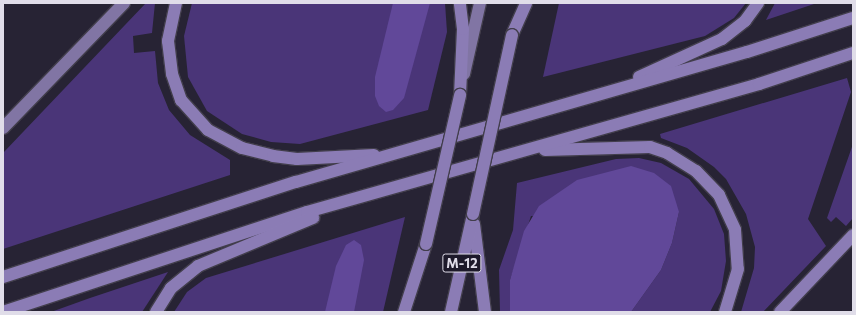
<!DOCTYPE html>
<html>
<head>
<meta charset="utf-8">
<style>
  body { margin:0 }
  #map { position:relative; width:856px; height:315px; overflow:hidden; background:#272334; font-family:Commissioner,sans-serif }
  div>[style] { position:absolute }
  .green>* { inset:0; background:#4a3578 }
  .forest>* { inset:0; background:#614899 }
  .path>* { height:2.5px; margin-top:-1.25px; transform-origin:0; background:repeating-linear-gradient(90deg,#7a7685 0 2px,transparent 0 4px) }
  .roads { filter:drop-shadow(1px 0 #423e4c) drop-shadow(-1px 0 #423e4c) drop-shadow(0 1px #423e4c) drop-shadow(0 -1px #423e4c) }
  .primary>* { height:12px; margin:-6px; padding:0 6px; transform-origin:6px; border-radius:6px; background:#8175a4 }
  .trunk>* { height:12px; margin:-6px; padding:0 6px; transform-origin:6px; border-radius:6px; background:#8b7cb5 }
  .bridges { filter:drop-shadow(1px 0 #423e4c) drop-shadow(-1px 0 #423e4c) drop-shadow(0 1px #423e4c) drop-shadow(0 -1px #423e4c) }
  .trunk-bridge>* { height:12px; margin:-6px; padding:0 6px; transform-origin:6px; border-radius:6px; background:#8b7cb5 }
  span { translate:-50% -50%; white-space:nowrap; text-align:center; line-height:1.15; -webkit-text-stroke:4px #1d192a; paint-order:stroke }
  .shield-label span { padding:1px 3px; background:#1d192a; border:1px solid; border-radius:3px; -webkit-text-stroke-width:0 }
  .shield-label { font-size:13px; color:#e0dde9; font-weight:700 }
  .frame { position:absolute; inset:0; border:4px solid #e0dde9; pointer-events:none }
</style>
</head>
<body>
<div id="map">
  <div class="green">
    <div style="clip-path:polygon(155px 3px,152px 33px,133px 36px,134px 53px,155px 51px,158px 83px,169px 110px,190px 135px,230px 160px,230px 175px,3px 249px,3px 153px,145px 4px)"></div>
    <div style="clip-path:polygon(192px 3px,445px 3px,447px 32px,428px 110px,300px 144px,271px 142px,242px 134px,207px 111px,188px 77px,184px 36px)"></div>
    <div style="clip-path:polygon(559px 3px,746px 3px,734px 18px,705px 36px,543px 77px)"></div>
    <div style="clip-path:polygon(775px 3px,817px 3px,766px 20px)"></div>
    <div style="clip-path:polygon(847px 78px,851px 92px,808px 219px,826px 246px,763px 312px,741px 312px,754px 268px,755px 247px,746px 214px,726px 179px,714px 167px,687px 148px,661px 138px,660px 134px)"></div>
    <div style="clip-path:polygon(853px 144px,853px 218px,846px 226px,836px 217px,831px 222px,827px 218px)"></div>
    <div style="clip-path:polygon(616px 159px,639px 158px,661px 163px,689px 179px,714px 209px,724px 234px,726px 261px,721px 291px,710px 312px,631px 312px,661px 270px,672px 243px,679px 212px,531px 216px,510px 280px,510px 312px,500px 312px,499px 270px,513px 230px,517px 183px)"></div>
    <div style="clip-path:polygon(405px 217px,383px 312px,174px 312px,187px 292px,206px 278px)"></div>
    <div style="clip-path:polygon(168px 272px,142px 312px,51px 312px,90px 298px)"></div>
  </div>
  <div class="forest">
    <div style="clip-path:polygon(393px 3px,430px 3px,404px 98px,393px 110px,386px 112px,379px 106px,375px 96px,375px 77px)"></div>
    <div style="clip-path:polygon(631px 166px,654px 173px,671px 186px,679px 212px,672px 243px,661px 270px,631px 312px,510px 312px,510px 280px,524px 231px,539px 206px,577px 180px)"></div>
    <div style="clip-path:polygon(354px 240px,361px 245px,364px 260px,354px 312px,325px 312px,336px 266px,346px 245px)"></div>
  </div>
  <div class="path">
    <div style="left:852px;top:261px;width:1px"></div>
  </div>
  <div class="roads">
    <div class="primary">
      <div style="left:464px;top:74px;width:73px;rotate:-77.3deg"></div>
      <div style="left:3px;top:128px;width:174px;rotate:-45.9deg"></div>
    </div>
    <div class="trunk">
      <div style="left:176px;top:3px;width:39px;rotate:102deg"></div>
      <div style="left:168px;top:41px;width:33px;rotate:83deg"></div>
      <div style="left:172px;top:74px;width:28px;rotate:71deg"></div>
      <div style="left:181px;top:100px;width:40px;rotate:48deg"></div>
      <div style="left:208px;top:130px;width:38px;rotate:28deg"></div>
      <div style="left:242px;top:148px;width:32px;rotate:14deg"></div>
      <div style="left:273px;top:156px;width:24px;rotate:7deg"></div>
      <div style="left:297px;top:159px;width:77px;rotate:-3deg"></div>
      <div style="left:512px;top:35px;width:35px;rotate:-66deg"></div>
      <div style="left:639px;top:77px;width:91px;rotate:-24.6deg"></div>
      <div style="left:722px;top:39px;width:29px;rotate:-38deg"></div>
      <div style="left:745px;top:21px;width:22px;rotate:-54deg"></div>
      <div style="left:460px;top:95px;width:66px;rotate:-87.4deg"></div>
      <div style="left:463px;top:29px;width:26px;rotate:-97deg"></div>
      <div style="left:545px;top:150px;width:105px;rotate:-1.6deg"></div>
      <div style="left:650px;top:147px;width:18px;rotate:19deg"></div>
      <div style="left:667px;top:153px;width:34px;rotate:32deg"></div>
      <div style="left:696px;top:171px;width:33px;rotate:46deg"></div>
      <div style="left:719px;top:195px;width:38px;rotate:65deg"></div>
      <div style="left:735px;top:230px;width:39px;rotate:86deg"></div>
      <div style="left:738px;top:269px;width:45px;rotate:106.8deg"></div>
      <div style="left:474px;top:224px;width:89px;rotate:82.9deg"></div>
      <div style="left:3px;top:277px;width:308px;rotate:-18deg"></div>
      <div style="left:296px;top:182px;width:469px;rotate:-16.1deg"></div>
      <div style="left:747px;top:52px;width:111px;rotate:-17.8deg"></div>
      <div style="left:3px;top:312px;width:320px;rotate:-18.2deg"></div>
      <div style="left:307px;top:212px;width:470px;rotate:-15.8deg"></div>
      <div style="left:759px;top:84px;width:99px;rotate:-18.3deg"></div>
      <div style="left:156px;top:312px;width:28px;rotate:-58deg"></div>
      <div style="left:171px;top:288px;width:35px;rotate:-39deg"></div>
      <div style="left:198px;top:266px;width:125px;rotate:-22.7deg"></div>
      <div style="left:404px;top:312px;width:71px;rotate:-72.1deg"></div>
      <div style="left:451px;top:312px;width:100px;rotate:-77.3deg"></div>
      <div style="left:780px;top:312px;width:106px;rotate:-46.5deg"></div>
    </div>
  </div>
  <div class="bridges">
    <div class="trunk-bridge">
      <div style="left:473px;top:214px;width:183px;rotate:-77.7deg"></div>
      <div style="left:426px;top:244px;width:153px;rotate:-77.1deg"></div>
    </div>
  </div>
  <div class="shield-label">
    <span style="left:462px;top:263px">М-12</span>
  </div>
  <div class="frame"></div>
</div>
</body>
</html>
